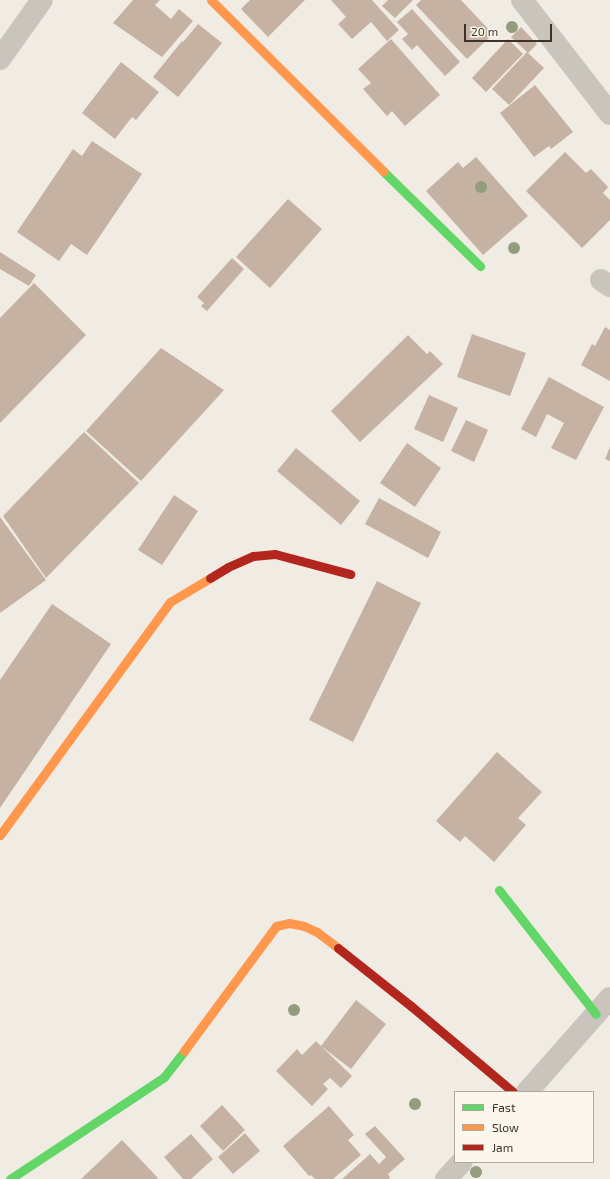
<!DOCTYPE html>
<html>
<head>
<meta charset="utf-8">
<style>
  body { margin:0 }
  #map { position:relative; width:610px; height:1179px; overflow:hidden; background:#f0ece3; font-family:"Exo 2",sans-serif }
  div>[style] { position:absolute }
  .building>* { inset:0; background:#c6b2a3 }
  .street>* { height:22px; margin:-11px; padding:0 11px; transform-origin:11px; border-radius:11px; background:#c9c4bc }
  .fast>* { height:9px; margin:-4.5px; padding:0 4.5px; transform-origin:4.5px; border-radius:4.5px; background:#63d668 }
  .slow>* { height:9px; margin:-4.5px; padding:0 4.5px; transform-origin:4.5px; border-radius:4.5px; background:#ff974d }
  .jam>* { height:9px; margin:-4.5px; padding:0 4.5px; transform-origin:4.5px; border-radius:4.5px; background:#b3261e }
  .trees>* { width:12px; height:12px; margin:-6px; border-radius:50%; background:#919d7d }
  span { translate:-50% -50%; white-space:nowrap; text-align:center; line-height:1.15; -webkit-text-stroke:3.5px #fcf7ec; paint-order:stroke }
  .legend { position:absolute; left:454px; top:1091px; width:140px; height:72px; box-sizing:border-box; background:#fcf7ec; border:1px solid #afa89e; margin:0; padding:5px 7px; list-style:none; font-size:12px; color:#3c3229 }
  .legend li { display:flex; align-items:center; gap:8px; height:20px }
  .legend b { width:20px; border:1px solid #afa89e }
  .scale { position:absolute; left:464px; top:24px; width:88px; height:18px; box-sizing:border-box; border:2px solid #3c3229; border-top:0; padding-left:5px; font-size:12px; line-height:14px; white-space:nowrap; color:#3c3229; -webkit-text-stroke:3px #fcf7ec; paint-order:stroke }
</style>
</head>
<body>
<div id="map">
  <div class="building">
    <div style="clip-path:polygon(133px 0,160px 0,155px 5px,171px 19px,179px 9px,193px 21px,162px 57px,113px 23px)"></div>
    <div style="clip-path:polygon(250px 0,305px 0,268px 37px,241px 9px)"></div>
    <div style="clip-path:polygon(331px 0,372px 0,399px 30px,387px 41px,371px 22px,352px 39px,338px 24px,346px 17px)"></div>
    <div style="clip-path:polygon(388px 0,413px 0,395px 18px,382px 6px)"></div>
    <div style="clip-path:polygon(421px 0,461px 0,493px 34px,467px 59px,416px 5px)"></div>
    <div style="clip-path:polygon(412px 9px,460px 62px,445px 76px,417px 45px,412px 50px,402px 39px,408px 34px,397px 22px)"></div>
    <div style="clip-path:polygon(198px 24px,222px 43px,178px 97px,153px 77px,182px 41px,183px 42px)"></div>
    <div style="clip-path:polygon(521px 27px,537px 44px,528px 53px,544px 68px,509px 105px,492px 89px,527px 52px,511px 37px)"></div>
    <div style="clip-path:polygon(391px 39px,440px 95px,405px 126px,392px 111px,387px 116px,363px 89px,371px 83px,358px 69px)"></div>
    <div style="clip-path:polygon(508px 39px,523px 54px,486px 92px,472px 78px)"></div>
    <div style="clip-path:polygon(121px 62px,159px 92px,136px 120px,132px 117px,115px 139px,82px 113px)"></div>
    <div style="clip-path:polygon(535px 85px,573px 132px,551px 149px,549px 146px,534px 157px,500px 113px)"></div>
    <div style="clip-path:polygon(92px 141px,142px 174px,87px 255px,71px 244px,59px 261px,17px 232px,73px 149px,82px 156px)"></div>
    <div style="clip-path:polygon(565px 152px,586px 173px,591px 169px,608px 187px,603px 193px,610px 200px,610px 220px,582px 248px,526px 191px)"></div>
    <div style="clip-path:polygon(476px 157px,528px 216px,483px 255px,426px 191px,458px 162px,463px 168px)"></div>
    <div style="clip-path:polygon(288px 199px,322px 229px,270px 288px,236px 257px)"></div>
    <div style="clip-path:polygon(0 252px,36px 275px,29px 286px,0 269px)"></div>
    <div style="clip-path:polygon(232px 258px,244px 269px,207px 311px,201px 306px,204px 303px,197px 297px)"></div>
    <div style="clip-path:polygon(34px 283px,86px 335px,0 423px,0 318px)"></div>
    <div style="clip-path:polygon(605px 327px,610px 330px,610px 381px,581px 365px,592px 344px,595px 346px)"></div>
    <div style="clip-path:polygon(472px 334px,526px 353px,510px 396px,457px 377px)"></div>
    <div style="clip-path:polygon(408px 335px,427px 354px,430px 351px,443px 364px,360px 442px,331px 411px)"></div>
    <div style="clip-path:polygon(161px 348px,224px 390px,141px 481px,86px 431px)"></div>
    <div style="clip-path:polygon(549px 377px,604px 407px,576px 460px,551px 448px,564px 423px,547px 414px,536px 437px,521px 429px)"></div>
    <div style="clip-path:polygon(429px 395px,458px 408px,443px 442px,414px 429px)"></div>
    <div style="clip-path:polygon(466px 420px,488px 430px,474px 462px,451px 451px)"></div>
    <div style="clip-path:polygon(84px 432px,139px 483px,46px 578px,3px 516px)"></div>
    <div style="clip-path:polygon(407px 443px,441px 468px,415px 507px,380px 483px)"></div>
    <div style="clip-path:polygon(610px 447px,610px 461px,605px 459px)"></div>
    <div style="clip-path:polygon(296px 448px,360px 501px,341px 525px,277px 471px)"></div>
    <div style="clip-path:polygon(174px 495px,198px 511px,162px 565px,138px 550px)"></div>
    <div style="clip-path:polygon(379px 498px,441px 532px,428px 558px,365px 524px)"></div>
    <div style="clip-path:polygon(0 517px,46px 580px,0 613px)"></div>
    <div style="clip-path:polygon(377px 581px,421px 603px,353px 742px,309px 720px)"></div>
    <div style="clip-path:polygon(52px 604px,111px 644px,0 808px,0 680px)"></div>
    <div style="clip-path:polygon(497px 752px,542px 792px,518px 818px,526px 825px,494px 862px,465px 836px,460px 842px,436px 821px)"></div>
    <div style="clip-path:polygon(356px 1000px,386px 1024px,351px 1069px,321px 1046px)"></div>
    <div style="clip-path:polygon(316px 1041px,352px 1076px,341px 1088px,330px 1078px,323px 1084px,328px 1089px,312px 1106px,276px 1071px,297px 1049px,302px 1055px)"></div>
    <div style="clip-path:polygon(222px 1105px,245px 1130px,223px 1151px,200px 1126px)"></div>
    <div style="clip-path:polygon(329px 1106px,354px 1135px,348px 1140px,361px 1155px,333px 1179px,315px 1179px,311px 1175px,309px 1176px,283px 1146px)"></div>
    <div style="clip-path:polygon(375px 1126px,405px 1159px,388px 1174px,390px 1177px,389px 1179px,342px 1179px,370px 1154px,379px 1164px,386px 1157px,365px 1134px)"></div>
    <div style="clip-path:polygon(245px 1133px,260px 1151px,233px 1174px,218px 1157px)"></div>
    <div style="clip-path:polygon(191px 1134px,213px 1159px,191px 1179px,183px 1179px,164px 1157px)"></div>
    <div style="clip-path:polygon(122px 1140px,158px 1178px,157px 1179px,81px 1179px)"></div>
  </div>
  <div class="street">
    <div style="left:522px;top:0;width:144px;rotate:52.3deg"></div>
    <div style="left:0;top:59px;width:72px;rotate:-54.6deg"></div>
    <div style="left:601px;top:280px;width:11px;rotate:34deg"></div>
    <div style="left:527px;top:1092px;width:125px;rotate:-48.6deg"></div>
    <div style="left:446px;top:1179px;width:23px;rotate:-47deg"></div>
  </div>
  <div class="fast">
    <div style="left:383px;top:171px;width:136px;rotate:44.4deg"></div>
    <div style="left:499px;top:890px;width:157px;rotate:52deg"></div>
    <div style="left:10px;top:1179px;width:185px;rotate:-33.5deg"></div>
    <div style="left:164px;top:1077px;width:33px;rotate:-52deg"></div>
  </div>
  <div class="slow">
    <div style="left:211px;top:0;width:243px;rotate:44.8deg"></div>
    <div style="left:0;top:835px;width:288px;rotate:-53.9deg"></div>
    <div style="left:170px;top:602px;width:47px;rotate:-31deg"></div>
    <div style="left:184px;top:1051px;width:155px;rotate:-53.6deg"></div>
    <div style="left:276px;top:926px;width:13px;rotate:-13deg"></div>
    <div style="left:289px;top:923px;width:15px;rotate:11deg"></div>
    <div style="left:304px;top:926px;width:14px;rotate:25deg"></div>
    <div style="left:317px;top:932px;width:26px;rotate:37deg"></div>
  </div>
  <div class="jam">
    <div style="left:210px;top:578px;width:21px;rotate:-31deg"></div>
    <div style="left:228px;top:567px;width:27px;rotate:-24deg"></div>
    <div style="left:253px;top:556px;width:22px;rotate:-5deg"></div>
    <div style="left:275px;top:554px;width:78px;rotate:14.9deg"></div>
    <div style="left:338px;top:948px;width:93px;rotate:38.5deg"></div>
    <div style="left:411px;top:1006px;width:133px;rotate:40.1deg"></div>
  </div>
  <div class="trees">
    <div style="left:512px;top:27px"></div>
    <div style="left:481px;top:187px"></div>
    <div style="left:514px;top:248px"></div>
    <div style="left:294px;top:1010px"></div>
    <div style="left:415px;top:1104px"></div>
    <div style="left:476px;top:1172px"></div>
  </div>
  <ul class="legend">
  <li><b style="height:5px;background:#63d668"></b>Fast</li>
  <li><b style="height:5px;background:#ff974d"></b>Slow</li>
  <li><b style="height:5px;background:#b3261e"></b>Jam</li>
  </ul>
  <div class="scale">20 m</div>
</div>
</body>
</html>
